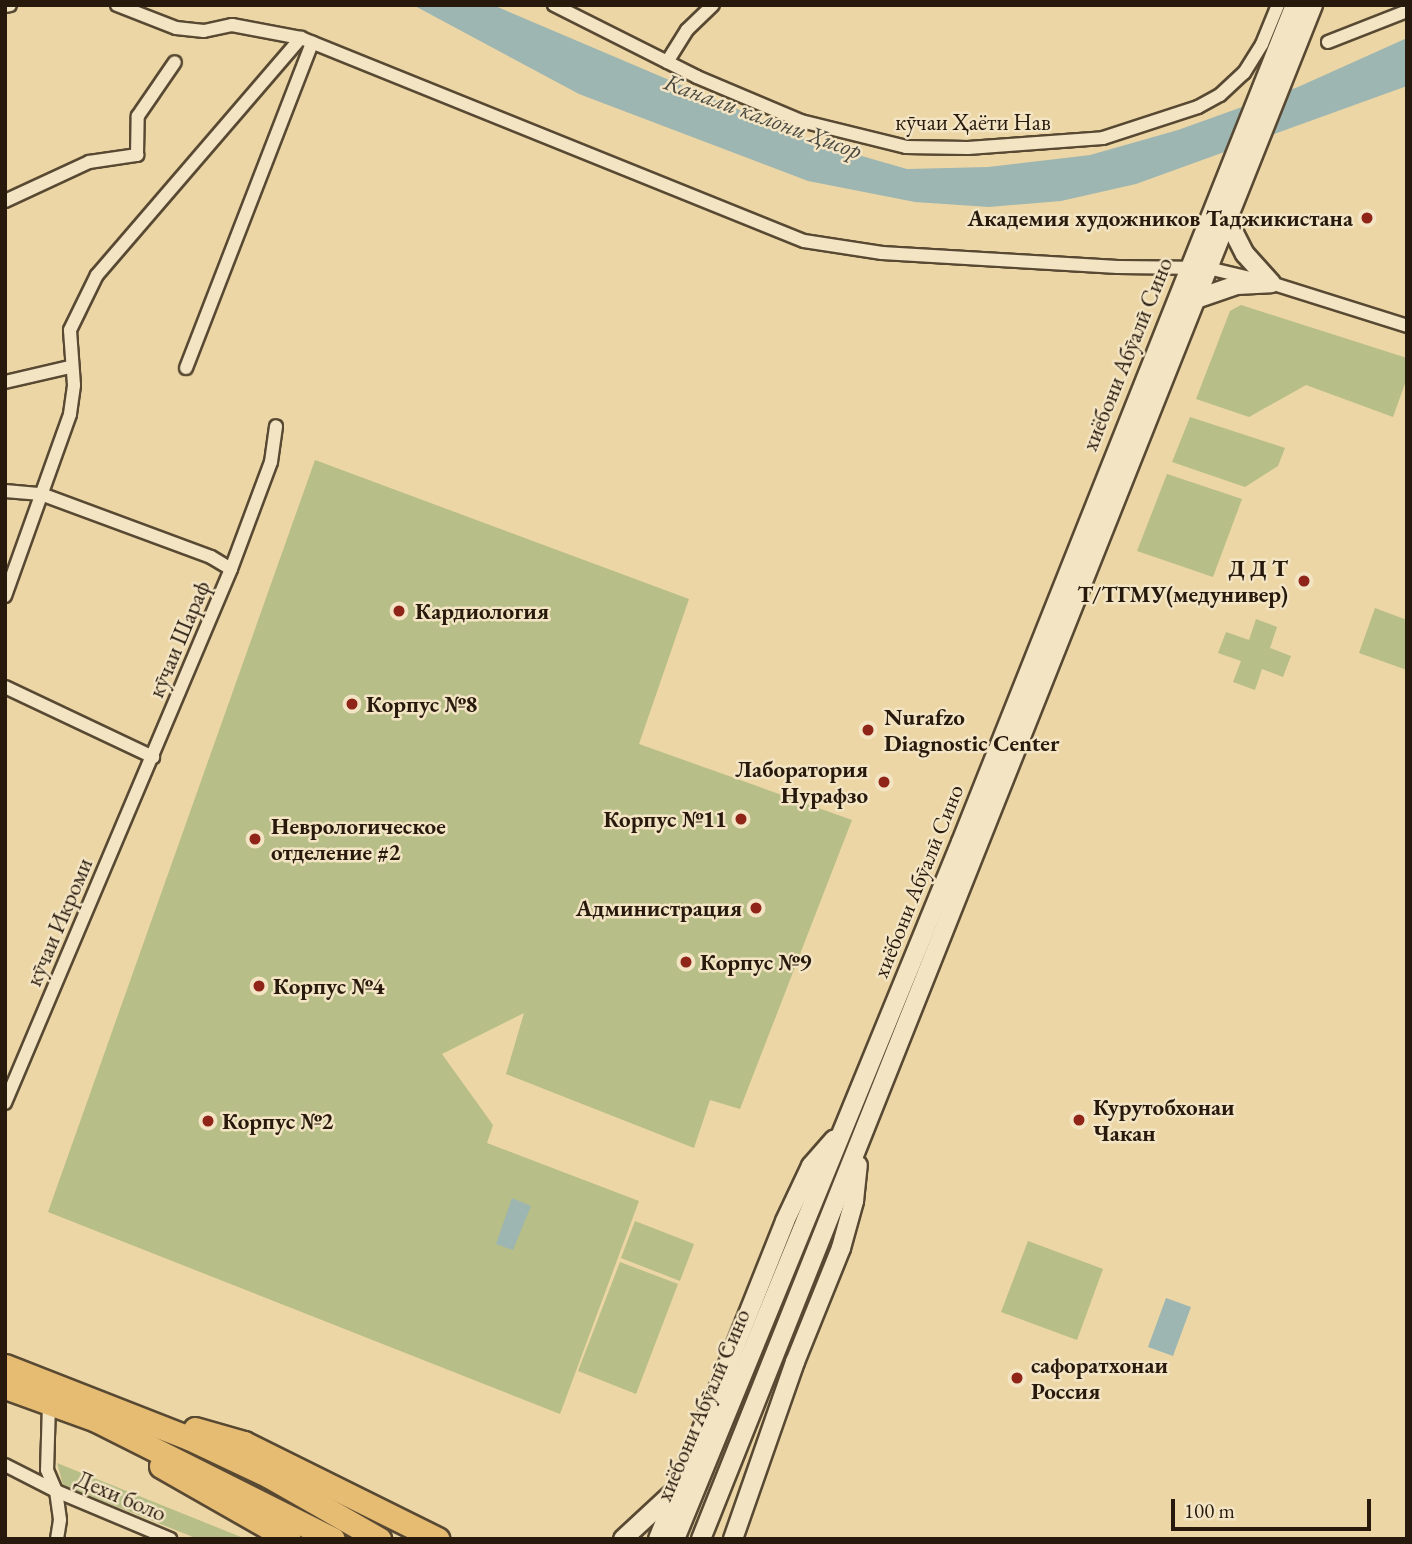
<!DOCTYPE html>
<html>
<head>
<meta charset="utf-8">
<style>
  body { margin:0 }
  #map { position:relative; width:1412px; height:1544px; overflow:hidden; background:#ecd6a5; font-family:"EB Garamond",serif }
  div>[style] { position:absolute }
  .green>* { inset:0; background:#b7be87 }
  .water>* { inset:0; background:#9db6b2 }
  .roads { filter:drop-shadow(2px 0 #584933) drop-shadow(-2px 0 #584933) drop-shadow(0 2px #584933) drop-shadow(0 -2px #584933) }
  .street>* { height:12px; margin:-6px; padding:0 6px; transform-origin:6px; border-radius:6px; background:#f3e4c4 }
  .secondary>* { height:18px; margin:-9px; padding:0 9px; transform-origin:9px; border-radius:9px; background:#f3e4c4 }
  .highway>* { height:23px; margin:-11.5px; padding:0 11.5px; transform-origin:11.5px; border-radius:11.5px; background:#e6bb72 }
  .dots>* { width:19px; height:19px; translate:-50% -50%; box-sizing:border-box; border:4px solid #f3e4c4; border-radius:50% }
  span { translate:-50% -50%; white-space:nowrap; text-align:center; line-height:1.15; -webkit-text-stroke:5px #f3e4c4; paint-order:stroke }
  .street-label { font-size:23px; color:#271a0d }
  .poi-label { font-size:23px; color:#271a0d; font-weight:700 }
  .right { translate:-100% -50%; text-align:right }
  .left { translate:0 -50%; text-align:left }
  .water-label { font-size:24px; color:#4a493f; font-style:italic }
  .frame { position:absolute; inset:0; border:7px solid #271a0d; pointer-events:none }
  .scale { position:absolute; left:1171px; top:1499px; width:200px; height:32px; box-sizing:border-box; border:4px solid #271a0d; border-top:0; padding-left:9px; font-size:21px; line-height:24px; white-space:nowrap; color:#271a0d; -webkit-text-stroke:5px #f3e4c4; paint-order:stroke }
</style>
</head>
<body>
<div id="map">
  <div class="green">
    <div style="clip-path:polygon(1241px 305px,1407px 358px,1407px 378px,1393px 417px,1306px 385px,1249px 417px,1196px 399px,1230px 311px)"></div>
    <div style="clip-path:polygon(1190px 417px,1285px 448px,1278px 466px,1245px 487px,1172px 462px)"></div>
    <div style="clip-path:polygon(315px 460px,689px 599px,639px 744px,852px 820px,740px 1109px,710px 1100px,694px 1148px,506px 1074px,524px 1013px,442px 1054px,493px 1125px,487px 1143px,639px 1201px,560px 1414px,48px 1212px)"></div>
    <div style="clip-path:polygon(1167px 474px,1242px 499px,1213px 577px,1137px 551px)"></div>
    <div style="clip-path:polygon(1375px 608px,1407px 620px,1407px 670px,1359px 653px)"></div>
    <div style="clip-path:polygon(1256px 619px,1277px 627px,1270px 648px,1291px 656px,1283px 677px,1262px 669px,1255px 690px,1233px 682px,1241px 661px,1218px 653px,1226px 632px,1249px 640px)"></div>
    <div style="clip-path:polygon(635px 1221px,694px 1244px,680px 1281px,621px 1258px)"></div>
    <div style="clip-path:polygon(1028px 1241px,1103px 1269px,1077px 1340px,1001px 1312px)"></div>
    <div style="clip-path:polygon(620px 1262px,678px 1284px,636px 1394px,578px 1371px)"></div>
    <div style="clip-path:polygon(57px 1463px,246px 1539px,198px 1539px,63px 1485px)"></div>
  </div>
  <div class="water">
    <div style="clip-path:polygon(413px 5px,493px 5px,820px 144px,907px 169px,988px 167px,1090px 155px,1178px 130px,1298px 87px,1407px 38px,1407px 86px,1136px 184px,1061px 201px,989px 207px,915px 202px,808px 181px,579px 94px)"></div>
    <div style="clip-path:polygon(512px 1198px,531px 1206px,513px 1250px,496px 1244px)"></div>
    <div style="clip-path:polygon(1166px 1298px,1191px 1307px,1173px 1356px,1148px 1347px)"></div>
  </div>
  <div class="roads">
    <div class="street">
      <div style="left:117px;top:5px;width:63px;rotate:21.3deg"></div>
      <div style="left:176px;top:28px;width:28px;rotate:6deg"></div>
      <div style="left:204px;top:31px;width:29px;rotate:-12deg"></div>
      <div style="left:232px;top:25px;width:70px;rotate:10.7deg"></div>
      <div style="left:301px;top:38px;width:542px;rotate:21.98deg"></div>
      <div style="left:804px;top:241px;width:79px;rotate:8.7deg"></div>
      <div style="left:882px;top:253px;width:236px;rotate:3.4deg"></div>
      <div style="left:1118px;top:267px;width:90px;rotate:0.6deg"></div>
      <div style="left:1208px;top:268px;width:65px;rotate:13.4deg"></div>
      <div style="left:1271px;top:283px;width:143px;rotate:17.5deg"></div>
      <div style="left:554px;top:5px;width:160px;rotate:26.7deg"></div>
      <div style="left:697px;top:77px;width:113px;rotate:22.9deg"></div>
      <div style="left:801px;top:121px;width:108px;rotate:13.9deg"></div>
      <div style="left:906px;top:147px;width:62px;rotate:0.9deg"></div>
      <div style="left:968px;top:148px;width:135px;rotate:-4.2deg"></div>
      <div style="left:1103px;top:138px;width:100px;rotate:-18.1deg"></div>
      <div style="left:1198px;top:107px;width:25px;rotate:-29deg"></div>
      <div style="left:1220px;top:95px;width:33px;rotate:-43deg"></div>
      <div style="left:1244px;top:73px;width:34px;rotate:-58deg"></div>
      <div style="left:1262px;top:44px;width:42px;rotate:-67.7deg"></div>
      <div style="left:5px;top:6px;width:5px;rotate:-11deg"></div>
      <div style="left:1328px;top:42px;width:85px;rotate:-21.4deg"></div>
      <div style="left:667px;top:62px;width:38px;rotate:-58deg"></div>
      <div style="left:687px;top:30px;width:36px;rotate:-44deg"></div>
      <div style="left:5px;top:201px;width:93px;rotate:-24.9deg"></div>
      <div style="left:89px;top:162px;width:49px;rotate:-8.3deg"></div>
      <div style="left:137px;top:155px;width:39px;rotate:-89deg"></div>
      <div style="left:138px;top:116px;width:65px;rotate:-55.6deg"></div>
      <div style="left:186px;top:368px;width:349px;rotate:-68.8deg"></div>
      <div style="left:5px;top:382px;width:67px;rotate:-13deg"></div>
      <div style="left:5px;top:491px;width:36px;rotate:5deg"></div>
      <div style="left:41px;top:494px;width:181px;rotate:20.3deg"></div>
      <div style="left:211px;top:557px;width:23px;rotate:31deg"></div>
      <div style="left:5px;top:596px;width:193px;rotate:-70.3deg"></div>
      <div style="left:70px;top:414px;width:29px;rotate:-82deg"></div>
      <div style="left:74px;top:385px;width:55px;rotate:-94.2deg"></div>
      <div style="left:70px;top:330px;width:61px;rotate:-63.9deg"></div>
      <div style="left:97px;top:275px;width:313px;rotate:-49.3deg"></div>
      <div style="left:5px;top:687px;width:164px;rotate:25.3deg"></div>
      <div style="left:5px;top:1103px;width:580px;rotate:-67.06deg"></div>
      <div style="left:231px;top:569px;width:114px;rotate:-69.5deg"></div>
      <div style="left:271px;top:462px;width:36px;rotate:-82deg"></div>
      <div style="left:49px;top:1404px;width:66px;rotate:91.7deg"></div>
      <div style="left:47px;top:1470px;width:23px;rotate:67deg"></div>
      <div style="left:56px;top:1491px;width:29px;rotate:82deg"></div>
      <div style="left:60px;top:1520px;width:19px;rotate:99deg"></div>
      <div style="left:5px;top:1465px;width:57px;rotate:27deg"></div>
      <div style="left:56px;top:1491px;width:124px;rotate:22.8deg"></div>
    </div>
    <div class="secondary">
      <div style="left:1227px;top:219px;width:39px;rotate:63deg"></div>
      <div style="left:1245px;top:254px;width:39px;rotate:48deg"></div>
      <div style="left:1196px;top:299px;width:43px;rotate:-18.9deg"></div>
      <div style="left:1237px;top:285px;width:34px;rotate:-3deg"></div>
      <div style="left:623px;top:1539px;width:69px;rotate:-42.7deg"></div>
      <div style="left:658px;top:1539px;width:342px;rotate:-68.2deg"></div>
      <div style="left:785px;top:1221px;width:61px;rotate:-64.7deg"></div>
      <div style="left:811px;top:1166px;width:35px;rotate:-49deg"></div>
      <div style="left:675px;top:1539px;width:753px;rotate:-67.69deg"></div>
      <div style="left:961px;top:842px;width:901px;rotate:-68.25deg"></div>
      <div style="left:701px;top:1539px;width:1652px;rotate:-68.25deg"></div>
      <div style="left:733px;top:1539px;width:188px;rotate:-70.7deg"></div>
      <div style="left:795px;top:1362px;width:123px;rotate:-68deg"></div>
      <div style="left:841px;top:1248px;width:49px;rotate:-74.5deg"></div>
      <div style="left:854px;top:1201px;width:36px;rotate:-84deg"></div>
    </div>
    <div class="highway">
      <div style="left:5px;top:1366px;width:198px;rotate:21.4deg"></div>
      <div style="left:189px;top:1438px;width:89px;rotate:25.4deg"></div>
      <div style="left:269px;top:1476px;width:127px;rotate:29.8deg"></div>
      <div style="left:5px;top:1387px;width:97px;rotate:19.9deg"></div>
      <div style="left:96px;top:1420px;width:265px;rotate:26.7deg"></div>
      <div style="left:195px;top:1429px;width:51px;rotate:15.9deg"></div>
      <div style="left:244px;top:1443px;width:216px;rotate:26.4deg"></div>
      <div style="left:161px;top:1466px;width:147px;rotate:29.7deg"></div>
    </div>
  </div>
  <div class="dots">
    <div style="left:1367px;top:218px;background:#8f2418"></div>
    <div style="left:1304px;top:581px;background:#8f2418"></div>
    <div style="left:399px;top:611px;background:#8f2418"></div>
    <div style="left:352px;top:704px;background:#8f2418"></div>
    <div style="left:868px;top:730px;background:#8f2418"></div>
    <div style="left:884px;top:782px;background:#8f2418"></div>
    <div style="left:741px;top:819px;background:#8f2418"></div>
    <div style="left:255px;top:839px;background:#8f2418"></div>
    <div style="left:756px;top:908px;background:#8f2418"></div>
    <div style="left:686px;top:962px;background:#8f2418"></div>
    <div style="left:259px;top:986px;background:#8f2418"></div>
    <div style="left:1079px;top:1120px;background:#8f2418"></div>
    <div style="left:208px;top:1121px;background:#8f2418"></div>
    <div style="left:1017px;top:1378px;background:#8f2418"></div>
  </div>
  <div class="street-label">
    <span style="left:973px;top:122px">кӯчаи Ҳаёти Нав</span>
    <span style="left:1127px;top:354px;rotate:-68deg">хиёбони Абӯалӣ Сино</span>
    <span style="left:179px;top:639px;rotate:-67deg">кӯчаи Шараф</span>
    <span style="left:918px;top:881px;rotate:-68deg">хиёбони Абӯалӣ Сино</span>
    <span style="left:59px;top:922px;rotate:-67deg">кӯчаи Икроми</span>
    <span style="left:703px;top:1405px;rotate:-67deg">хиёбони Абӯалӣ Сино</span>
    <span style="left:121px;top:1496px;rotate:23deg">Дехи боло</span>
  </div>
  <div class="poi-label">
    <span class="right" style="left:1353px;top:218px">Академия художников Таджикистана</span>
    <span class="right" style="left:1288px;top:581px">Д Д Т<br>Т/ТГМУ(медунивер)</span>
    <span class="left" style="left:415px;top:611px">Кардиология</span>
    <span class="left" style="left:366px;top:704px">Корпус №8</span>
    <span class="left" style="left:884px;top:730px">Nurafzo<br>Diagnostic Center</span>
    <span class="right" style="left:868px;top:782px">Лаборатория<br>Нурафзо</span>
    <span class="right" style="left:727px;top:819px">Корпус №11</span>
    <span class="left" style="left:271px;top:839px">Неврологическое<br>отделение #2</span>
    <span class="right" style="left:742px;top:908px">Администрация</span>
    <span class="left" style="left:700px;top:962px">Корпус №9</span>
    <span class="left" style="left:273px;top:986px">Корпус №4</span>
    <span class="left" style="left:1093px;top:1120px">Курутобхонаи<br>Чакан</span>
    <span class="left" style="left:222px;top:1121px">Корпус №2</span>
    <span class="left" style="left:1031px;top:1378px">сафоратхонаи<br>Россия</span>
  </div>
  <div class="water-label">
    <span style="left:763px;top:116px;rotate:20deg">Канали калони Ҳисор</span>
  </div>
  <div class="frame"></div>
  <div class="scale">100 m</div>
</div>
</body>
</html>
